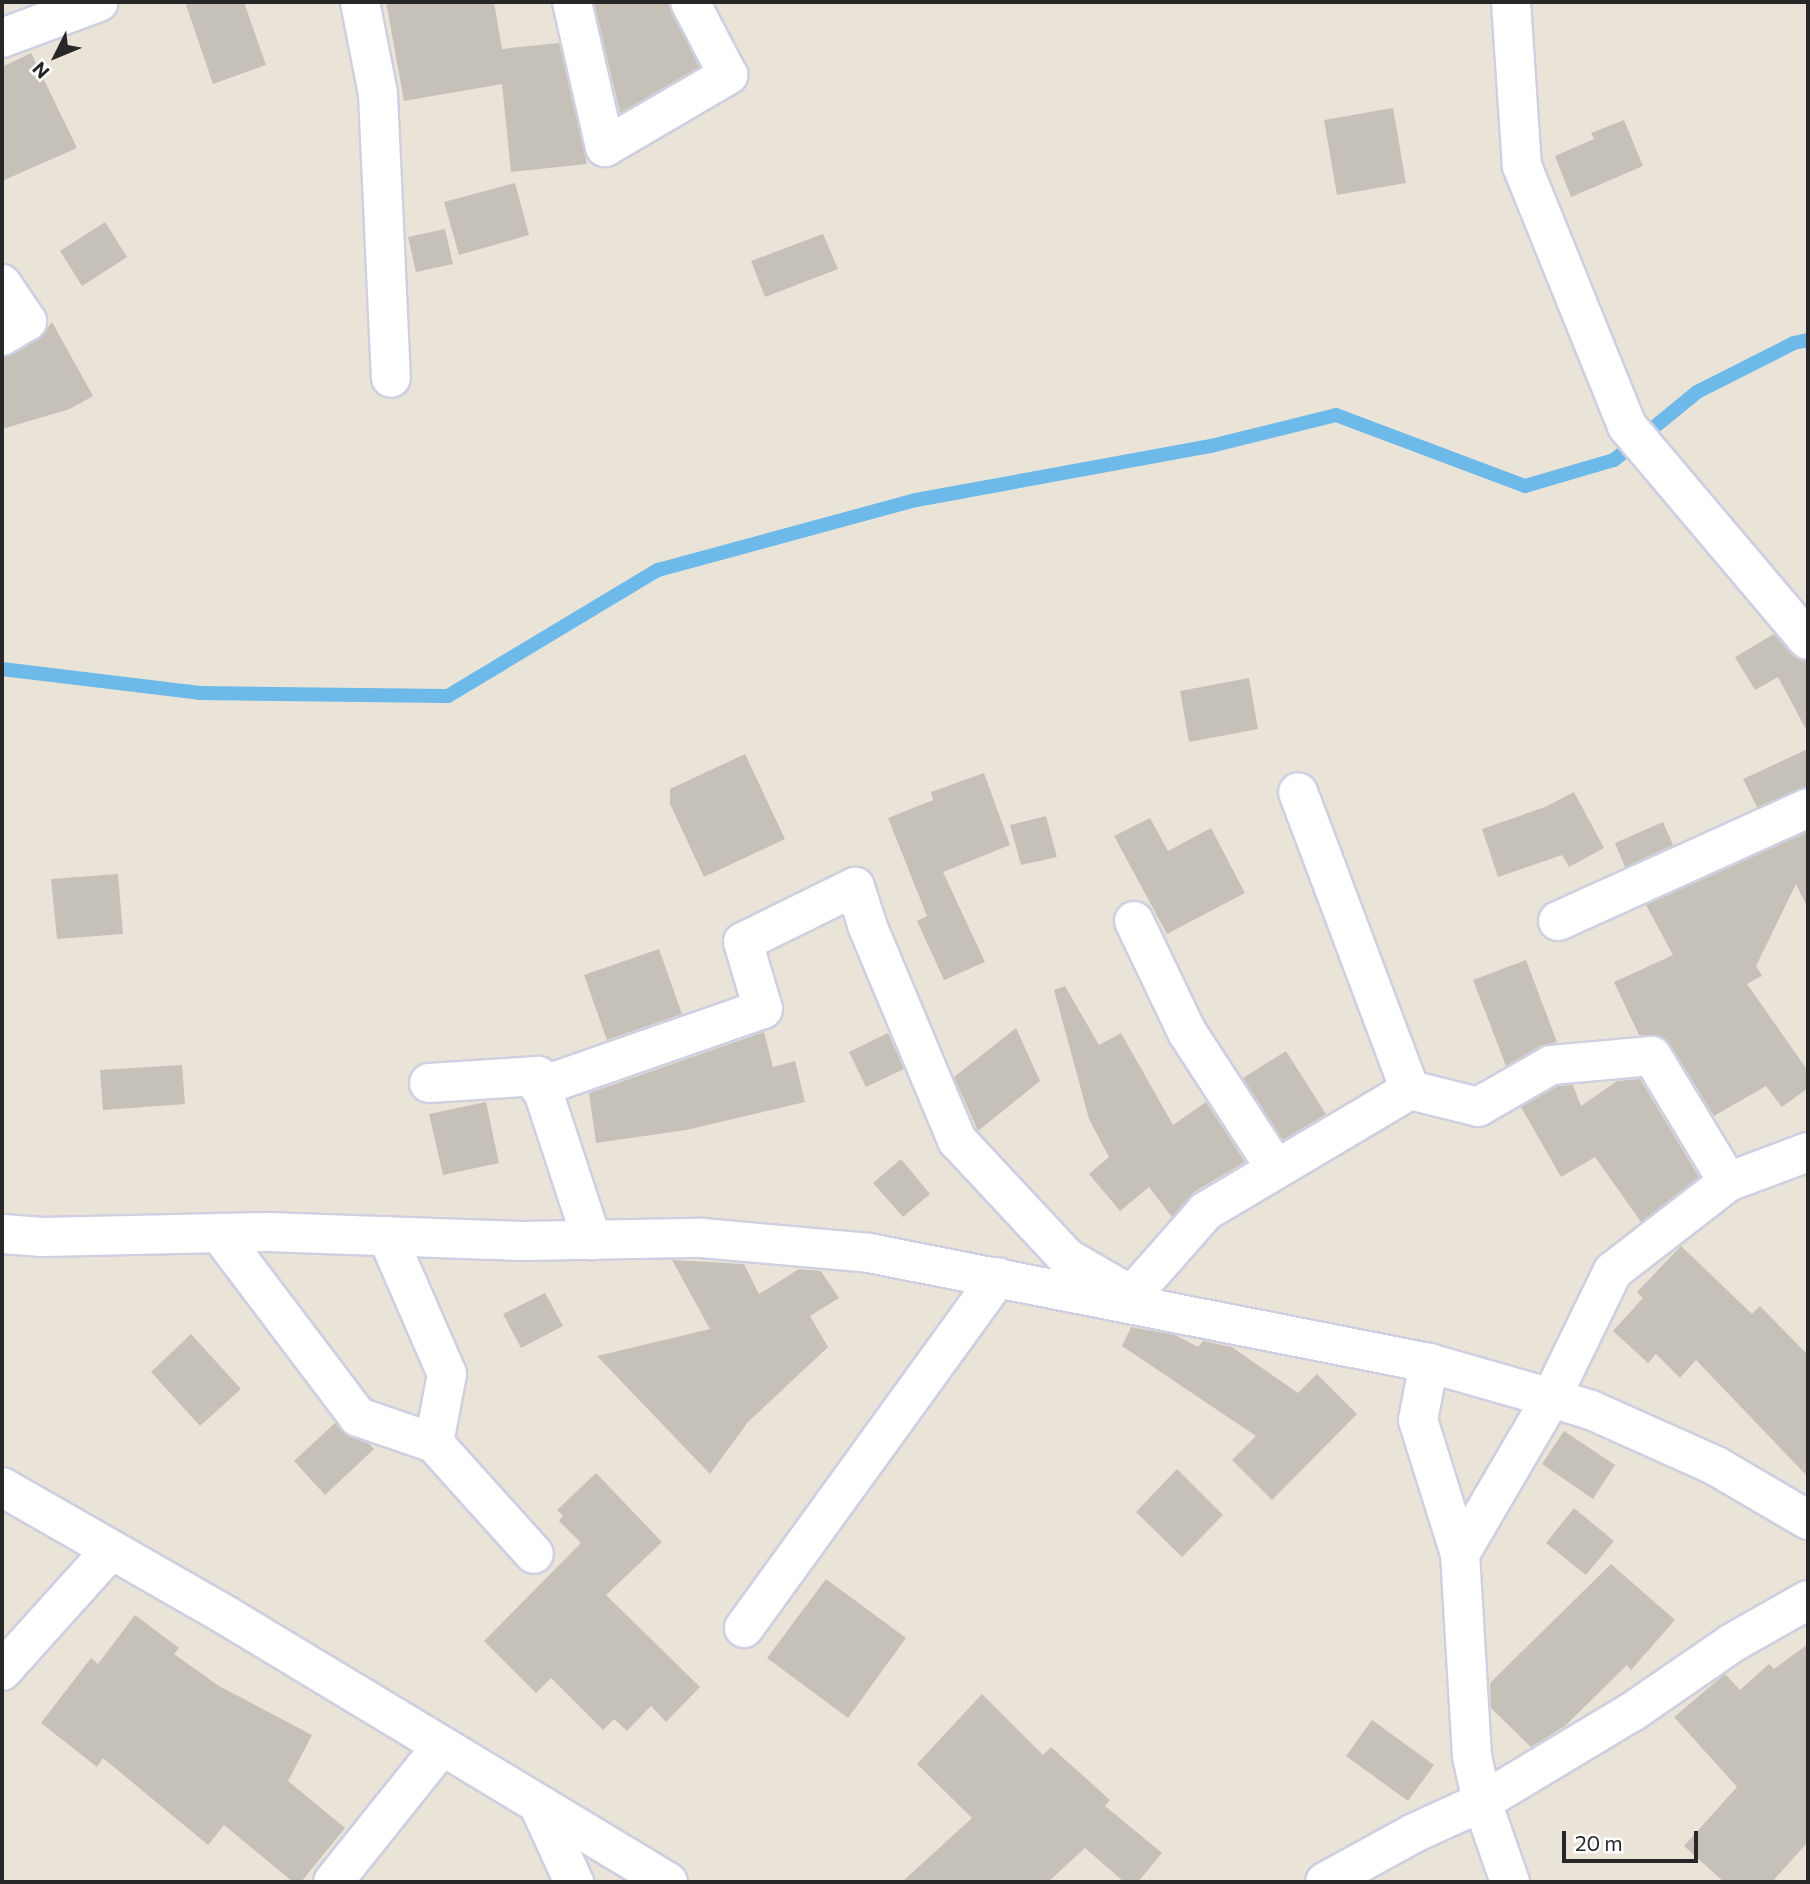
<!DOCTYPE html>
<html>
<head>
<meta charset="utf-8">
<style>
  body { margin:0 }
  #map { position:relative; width:1810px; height:1884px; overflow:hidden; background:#eae4d8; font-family:Commissioner,sans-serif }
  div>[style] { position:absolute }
  .stream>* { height:14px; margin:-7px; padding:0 7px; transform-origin:7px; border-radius:7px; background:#6cb9ea }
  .building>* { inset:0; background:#c5c1b8 }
  .roads { filter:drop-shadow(2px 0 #cecfe0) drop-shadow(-2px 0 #cecfe0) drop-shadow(0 2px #cecfe0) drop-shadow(0 -2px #cecfe0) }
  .minor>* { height:38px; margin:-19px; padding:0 19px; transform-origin:19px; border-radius:19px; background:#fff }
  .tertiary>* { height:38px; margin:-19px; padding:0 19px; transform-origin:19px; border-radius:19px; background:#fff }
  span { translate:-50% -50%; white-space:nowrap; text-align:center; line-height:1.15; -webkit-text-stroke:6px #fff; paint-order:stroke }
  .frame { position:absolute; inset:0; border:4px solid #272727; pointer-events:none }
  .north { position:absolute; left:21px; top:21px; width:70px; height:70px; -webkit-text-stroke:5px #fff; paint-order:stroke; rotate:227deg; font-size:19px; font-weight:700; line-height:28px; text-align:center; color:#272727 }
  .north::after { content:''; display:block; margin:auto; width:24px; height:32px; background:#272727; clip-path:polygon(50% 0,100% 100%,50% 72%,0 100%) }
  .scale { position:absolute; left:1562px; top:1831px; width:136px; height:32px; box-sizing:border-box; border:4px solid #272727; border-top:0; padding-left:9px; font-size:21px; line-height:24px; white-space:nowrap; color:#272727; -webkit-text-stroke:5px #fff; paint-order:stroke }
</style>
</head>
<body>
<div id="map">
  <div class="stream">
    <div style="left:2px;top:669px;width:199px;rotate:6.9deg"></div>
    <div style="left:200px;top:693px;width:248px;rotate:0.7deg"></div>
    <div style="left:448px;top:696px;width:245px;rotate:-31deg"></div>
    <div style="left:658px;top:570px;width:267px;rotate:-15.2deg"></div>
    <div style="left:916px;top:500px;width:300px;rotate:-10.4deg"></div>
    <div style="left:1211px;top:446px;width:129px;rotate:-13.9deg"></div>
    <div style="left:1336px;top:415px;width:202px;rotate:20.6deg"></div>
    <div style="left:1525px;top:486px;width:93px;rotate:-16.3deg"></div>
    <div style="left:1614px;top:460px;width:107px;rotate:-39.3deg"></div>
    <div style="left:1697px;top:392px;width:109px;rotate:-26.8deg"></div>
    <div style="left:1794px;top:343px;width:14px;rotate:-12deg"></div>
  </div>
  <div class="building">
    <div style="clip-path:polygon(185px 2px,244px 2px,266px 65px,213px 84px)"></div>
    <div style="clip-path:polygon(386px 2px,494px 2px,502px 49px,559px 43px,587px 164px,511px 172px,502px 84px,404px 101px)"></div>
    <div style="clip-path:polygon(594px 2px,668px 2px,699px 67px,620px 113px)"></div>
    <div style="clip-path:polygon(31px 53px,77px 148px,2px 181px,2px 67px)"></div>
    <div style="clip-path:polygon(1393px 108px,1406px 183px,1337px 195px,1324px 120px)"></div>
    <div style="clip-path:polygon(1624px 120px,1643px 166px,1571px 197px,1555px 156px,1594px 139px,1591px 133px)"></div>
    <div style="clip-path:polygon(515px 183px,529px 235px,459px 255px,444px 202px)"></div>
    <div style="clip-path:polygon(105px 222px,127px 257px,82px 286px,60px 251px)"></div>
    <div style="clip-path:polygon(445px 229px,453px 264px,416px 272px,408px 237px)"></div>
    <div style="clip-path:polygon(823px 234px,838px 269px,765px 297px,751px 261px)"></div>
    <div style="clip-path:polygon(52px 322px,93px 396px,70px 409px,2px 429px,2px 358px,38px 340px)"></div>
    <div style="clip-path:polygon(1774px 634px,1792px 655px,1808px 661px,1808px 733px,1778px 677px,1755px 690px,1735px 657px)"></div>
    <div style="clip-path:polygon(1249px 678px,1258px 729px,1189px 742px,1180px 691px)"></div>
    <div style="clip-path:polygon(1808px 749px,1808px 786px,1757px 807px,1743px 779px)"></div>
    <div style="clip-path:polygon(745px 754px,785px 839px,704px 877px,670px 804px,670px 789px)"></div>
    <div style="clip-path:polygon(984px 773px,1010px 845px,943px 872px,985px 962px,944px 980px,917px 921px,927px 916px,888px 818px,933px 800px,931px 792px)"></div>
    <div style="clip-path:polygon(1574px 792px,1604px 848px,1569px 867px,1562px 855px,1498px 877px,1482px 829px,1545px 807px)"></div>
    <div style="clip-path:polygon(1046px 816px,1057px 857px,1021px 865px,1010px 825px)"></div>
    <div style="clip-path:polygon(1150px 818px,1168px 851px,1211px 828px,1245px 893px,1167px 934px,1114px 836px)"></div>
    <div style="clip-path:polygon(1663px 822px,1673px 845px,1625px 867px,1615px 843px)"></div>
    <div style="clip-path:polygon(1808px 832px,1808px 909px,1796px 884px,1756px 966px,1762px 976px,1747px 984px,1808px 1071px,1808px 1088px,1782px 1107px,1766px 1086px,1714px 1116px,1670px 1044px,1661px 1036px,1639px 1035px,1614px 982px,1673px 955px,1646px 905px)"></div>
    <div style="clip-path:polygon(118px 874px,123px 934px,57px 939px,51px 879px)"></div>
    <div style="clip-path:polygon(659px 949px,682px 1014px,607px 1040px,584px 975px)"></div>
    <div style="clip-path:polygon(1526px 960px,1557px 1042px,1540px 1046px,1506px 1066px,1473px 980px)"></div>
    <div style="clip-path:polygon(1065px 986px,1099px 1045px,1121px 1033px,1173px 1125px,1206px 1102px,1245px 1162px,1194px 1192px,1172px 1217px,1149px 1187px,1120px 1211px,1089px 1174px,1109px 1157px,1089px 1119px,1054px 990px)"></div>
    <div style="clip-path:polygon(1016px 1028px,1040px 1081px,978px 1131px,954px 1077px)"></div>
    <div style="clip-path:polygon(764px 1032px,773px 1067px,795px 1061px,805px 1102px,686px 1130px,596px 1143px,589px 1093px)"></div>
    <div style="clip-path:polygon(888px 1033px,904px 1069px,866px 1087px,849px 1052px)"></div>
    <div style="clip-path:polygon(1286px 1051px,1326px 1114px,1283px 1140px,1243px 1078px)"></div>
    <div style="clip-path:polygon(182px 1065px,185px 1104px,103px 1110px,100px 1070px)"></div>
    <div style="clip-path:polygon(1640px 1079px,1699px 1177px,1641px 1222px,1595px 1157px,1561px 1177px,1521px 1107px,1558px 1086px,1573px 1085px,1581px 1106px,1617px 1081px)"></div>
    <div style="clip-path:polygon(486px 1102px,499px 1163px,443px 1175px,429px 1114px)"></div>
    <div style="clip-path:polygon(901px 1159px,930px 1194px,903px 1217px,873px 1183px)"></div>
    <div style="clip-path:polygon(1681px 1246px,1752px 1314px,1760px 1306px,1808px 1355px,1808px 1477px,1696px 1360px,1680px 1378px,1656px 1354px,1648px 1363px,1613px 1331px,1643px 1298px,1637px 1292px)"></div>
    <div style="clip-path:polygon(672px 1260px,744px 1264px,759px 1294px,799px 1269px,821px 1271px,839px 1298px,810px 1316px,828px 1347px,748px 1422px,710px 1474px,597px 1356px,710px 1329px)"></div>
    <div style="clip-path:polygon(545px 1293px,563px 1326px,521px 1348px,503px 1314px)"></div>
    <div style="clip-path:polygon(1131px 1327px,1175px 1335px,1198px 1347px,1203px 1341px,1232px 1347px,1298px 1393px,1317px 1374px,1357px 1414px,1272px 1500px,1232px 1460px,1256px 1436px,1122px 1346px)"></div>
    <div style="clip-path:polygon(191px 1334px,241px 1389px,200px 1426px,151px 1372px)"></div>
    <div style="clip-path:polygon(335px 1423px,350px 1437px,369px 1444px,374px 1449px,325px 1495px,294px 1461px)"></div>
    <div style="clip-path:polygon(1564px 1431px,1615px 1465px,1593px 1499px,1542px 1464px)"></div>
    <div style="clip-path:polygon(1177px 1469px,1223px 1515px,1182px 1557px,1136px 1512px)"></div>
    <div style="clip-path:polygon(596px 1473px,662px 1542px,606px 1595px,700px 1687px,666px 1722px,651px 1706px,627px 1731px,614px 1719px,603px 1730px,551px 1678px,536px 1693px,484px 1641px,581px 1543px,559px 1521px,563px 1516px,557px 1510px)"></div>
    <div style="clip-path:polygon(1574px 1508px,1614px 1541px,1586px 1575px,1546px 1543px)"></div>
    <div style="clip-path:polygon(1611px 1564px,1675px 1620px,1631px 1670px,1627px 1665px,1565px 1726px,1531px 1747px,1491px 1708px,1490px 1683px)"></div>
    <div style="clip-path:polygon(826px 1579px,906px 1638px,848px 1718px,767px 1658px)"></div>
    <div style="clip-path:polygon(135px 1615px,179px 1648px,174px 1654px,219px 1686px,312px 1735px,288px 1781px,345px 1828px,301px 1882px,293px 1882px,224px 1825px,208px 1845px,103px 1758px,97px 1767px,41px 1723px,91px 1658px,98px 1664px)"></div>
    <div style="clip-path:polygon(1808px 1644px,1808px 1842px,1772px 1882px,1724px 1882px,1684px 1846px,1737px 1787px,1674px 1717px,1725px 1674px,1740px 1690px,1769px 1664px,1774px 1669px)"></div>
    <div style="clip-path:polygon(982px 1694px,1043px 1755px,1051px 1747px,1110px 1800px,1105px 1806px,1162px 1853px,1138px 1882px,1124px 1882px,1085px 1848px,1048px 1882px,902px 1882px,972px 1818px,917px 1764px)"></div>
    <div style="clip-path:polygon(1372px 1720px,1434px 1765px,1408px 1801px,1346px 1756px)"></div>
  </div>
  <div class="roads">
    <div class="minor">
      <div style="left:360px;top:2px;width:94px;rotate:78.9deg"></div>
      <div style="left:378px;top:94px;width:284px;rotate:87.4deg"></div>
      <div style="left:572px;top:2px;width:149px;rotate:77.2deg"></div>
      <div style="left:605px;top:147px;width:143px;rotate:-30.3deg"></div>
      <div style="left:728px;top:75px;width:82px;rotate:-117.5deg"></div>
      <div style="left:1511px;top:2px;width:164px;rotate:86.2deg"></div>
      <div style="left:1522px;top:166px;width:280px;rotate:68deg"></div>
      <div style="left:1627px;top:426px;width:280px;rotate:49.8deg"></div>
      <div style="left:2px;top:38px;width:103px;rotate:-20.4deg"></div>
      <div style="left:2px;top:284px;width:45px;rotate:56deg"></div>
      <div style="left:27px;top:321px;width:29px;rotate:149deg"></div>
      <div style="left:1134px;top:921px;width:123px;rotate:64.5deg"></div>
      <div style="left:1187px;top:1032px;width:163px;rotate:57deg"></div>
      <div style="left:1558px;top:921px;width:274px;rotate:-24.3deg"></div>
      <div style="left:429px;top:1083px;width:109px;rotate:-3.7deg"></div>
      <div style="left:538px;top:1076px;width:173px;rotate:71.8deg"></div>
      <div style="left:539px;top:1087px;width:237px;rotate:-19.2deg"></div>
      <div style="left:763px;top:1009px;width:70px;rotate:-106.6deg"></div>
      <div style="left:743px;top:942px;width:125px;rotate:-26.2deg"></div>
      <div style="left:855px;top:887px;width:40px;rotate:72deg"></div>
      <div style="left:867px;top:925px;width:233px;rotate:67.3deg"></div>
      <div style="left:957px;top:1140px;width:161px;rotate:47deg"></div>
      <div style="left:1067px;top:1258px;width:66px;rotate:30.1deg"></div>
      <div style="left:1410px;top:1090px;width:70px;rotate:14deg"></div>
      <div style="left:1478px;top:1107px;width:84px;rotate:-29.9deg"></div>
      <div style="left:1551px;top:1065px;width:101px;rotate:-5.1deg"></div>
      <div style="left:1652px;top:1056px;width:147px;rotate:58.9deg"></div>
      <div style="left:219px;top:1233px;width:231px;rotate:52.9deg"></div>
      <div style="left:358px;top:1417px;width:80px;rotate:18.9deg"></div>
      <div style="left:2px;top:1234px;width:41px;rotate:4.2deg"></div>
      <div style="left:43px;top:1237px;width:224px;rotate:-1.3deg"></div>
      <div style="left:267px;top:1232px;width:255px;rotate:2deg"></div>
      <div style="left:522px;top:1241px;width:180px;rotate:-1deg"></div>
      <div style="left:702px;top:1238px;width:168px;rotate:5.1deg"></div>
      <div style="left:869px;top:1253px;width:571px;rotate:11.11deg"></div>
      <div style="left:1429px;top:1363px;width:127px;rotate:16deg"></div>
      <div style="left:1551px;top:1398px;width:42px;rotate:16.7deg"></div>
      <div style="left:1591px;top:1410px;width:137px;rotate:24.1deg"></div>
      <div style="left:1716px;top:1466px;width:107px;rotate:30.4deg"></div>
      <div style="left:387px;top:1236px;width:150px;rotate:66.5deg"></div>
      <div style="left:447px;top:1374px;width:70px;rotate:100.7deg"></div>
      <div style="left:434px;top:1443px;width:149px;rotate:48deg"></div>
      <div style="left:1131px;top:1296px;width:113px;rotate:-48.6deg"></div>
      <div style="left:1206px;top:1211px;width:237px;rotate:-30.7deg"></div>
      <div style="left:1410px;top:1090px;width:318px;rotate:-110.6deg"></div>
      <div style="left:1429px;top:1363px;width:58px;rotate:100.9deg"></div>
      <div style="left:1418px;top:1420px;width:140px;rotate:72.6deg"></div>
      <div style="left:1460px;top:1554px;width:202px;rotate:86.6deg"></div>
      <div style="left:1472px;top:1756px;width:47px;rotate:77.7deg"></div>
      <div style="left:1482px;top:1802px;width:85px;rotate:70.7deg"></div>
      <div style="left:1460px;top:1554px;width:181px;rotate:-59.7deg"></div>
      <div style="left:1551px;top:1398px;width:141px;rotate:-64deg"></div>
      <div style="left:1613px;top:1271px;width:145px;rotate:-37.7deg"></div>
      <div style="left:1728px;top:1182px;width:85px;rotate:-20.6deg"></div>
      <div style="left:744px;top:1628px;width:433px;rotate:-54.1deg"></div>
      <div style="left:2px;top:1671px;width:161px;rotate:-48deg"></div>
      <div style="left:539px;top:1806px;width:84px;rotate:65.3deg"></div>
      <div style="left:333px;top:1882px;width:173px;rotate:-51.3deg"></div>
      <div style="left:1325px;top:1882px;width:102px;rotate:-28.8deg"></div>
      <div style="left:1414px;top:1833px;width:75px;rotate:-24.5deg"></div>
      <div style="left:1482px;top:1802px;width:175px;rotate:-31deg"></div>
      <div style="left:1632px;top:1712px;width:121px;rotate:-34.6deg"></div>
      <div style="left:1732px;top:1643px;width:87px;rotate:-29.5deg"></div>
    </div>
    <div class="tertiary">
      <div style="left:2px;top:1487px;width:259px;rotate:29.8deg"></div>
      <div style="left:227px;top:1616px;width:515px;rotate:31.1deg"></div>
    </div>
  </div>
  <div class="frame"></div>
  <div class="north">N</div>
  <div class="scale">20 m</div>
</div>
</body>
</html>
